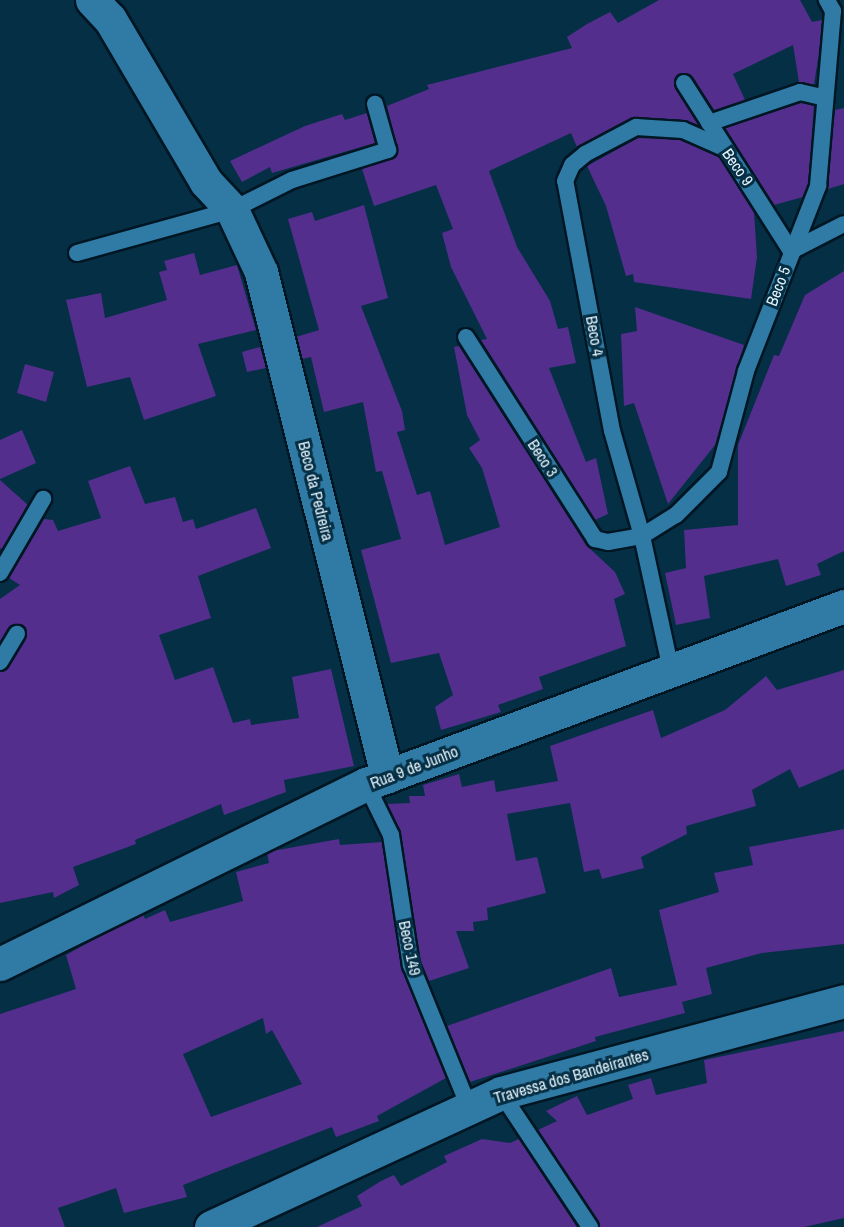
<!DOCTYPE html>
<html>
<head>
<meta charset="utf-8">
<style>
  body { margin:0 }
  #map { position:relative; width:844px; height:1227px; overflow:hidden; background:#052f45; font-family:"Archivo Narrow",sans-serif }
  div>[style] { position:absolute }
  .building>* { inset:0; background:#532e8d }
  .roads { filter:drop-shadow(2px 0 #011623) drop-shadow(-2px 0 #011623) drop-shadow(0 2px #011623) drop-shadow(0 -2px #011623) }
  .lane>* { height:16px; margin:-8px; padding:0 8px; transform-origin:8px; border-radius:8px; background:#2f7ba5 }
  .street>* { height:33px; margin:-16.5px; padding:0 16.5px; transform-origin:16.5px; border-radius:16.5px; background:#2f7ba5 }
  span { translate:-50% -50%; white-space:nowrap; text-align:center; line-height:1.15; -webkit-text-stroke:6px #052f45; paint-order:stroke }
  .street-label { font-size:16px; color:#e3f2fb }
</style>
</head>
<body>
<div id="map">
  <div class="building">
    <div style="clip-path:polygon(659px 0,800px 0,812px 22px,822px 20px,819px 52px,814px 85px,799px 82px,793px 45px,733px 74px,745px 100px,714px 110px,693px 77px,683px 73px,674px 84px,699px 125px,684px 120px,632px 118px,577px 147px,571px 133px,489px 171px,517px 247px,550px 301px,558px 329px,568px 327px,576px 363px,549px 368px,586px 462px,596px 458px,608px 514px,595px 520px,481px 340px,487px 339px,451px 267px,442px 233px,453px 229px,436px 185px,374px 206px,362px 169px,398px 153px,387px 106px,429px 89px,427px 85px,572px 48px,567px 37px,587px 24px,610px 12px,618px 23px)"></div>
    <div style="clip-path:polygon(801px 103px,814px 106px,808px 184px,803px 197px,774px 205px,725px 128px)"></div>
    <div style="clip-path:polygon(844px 108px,844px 184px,828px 189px,835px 110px)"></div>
    <div style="clip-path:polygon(367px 113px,375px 143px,272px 173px,270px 167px,242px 182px,230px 161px,305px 126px,342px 114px,345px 120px)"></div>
    <div style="clip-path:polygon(638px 138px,680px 140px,719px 157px,754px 212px,757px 257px,751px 299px,634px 282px,633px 274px,626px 276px,606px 206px,587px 166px)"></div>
    <div style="clip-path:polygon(364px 205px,388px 298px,361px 306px,402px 411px,405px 430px,397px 432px,417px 495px,430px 491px,445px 545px,500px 527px,482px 468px,469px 448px,480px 440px,467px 415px,454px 347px,459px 346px,586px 545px,615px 572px,625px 594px,614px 599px,626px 646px,539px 677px,543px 689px,498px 705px,501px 712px,441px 730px,435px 707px,453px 695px,439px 653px,391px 663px,361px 550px,401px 539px,382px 471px,376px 472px,363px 402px,324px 412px,311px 357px,302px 359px,296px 337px,319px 330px,288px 219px,312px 212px,315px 221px)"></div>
    <div style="clip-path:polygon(194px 253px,200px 275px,237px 265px,256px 330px,198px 344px,216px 396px,144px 420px,130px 377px,87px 387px,66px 300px,101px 293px,105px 318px,167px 300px,159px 272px,167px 270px,164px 261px)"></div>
    <div style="clip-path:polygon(844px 271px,844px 551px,817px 564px,821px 575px,786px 586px,778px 559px,704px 576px,710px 618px,676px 625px,665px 573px,686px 568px,684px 530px,738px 525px,738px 445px,774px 355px,779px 356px,805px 295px)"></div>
    <div style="clip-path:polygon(635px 307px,744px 345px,715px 445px,668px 504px,634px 403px,624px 406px,621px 334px,637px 331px)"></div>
    <div style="clip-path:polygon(260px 347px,266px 368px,247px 372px,242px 352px)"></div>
    <div style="clip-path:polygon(25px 364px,54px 372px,46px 402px,17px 393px)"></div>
    <div style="clip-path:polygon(22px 430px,36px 463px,0 479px,0 440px)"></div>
    <div style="clip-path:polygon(130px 466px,145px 504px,175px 497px,183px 522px,193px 519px,196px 529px,256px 508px,271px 548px,198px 576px,211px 618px,159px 635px,175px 680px,213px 667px,233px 723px,250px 719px,251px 725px,299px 718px,292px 677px,331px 669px,354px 766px,284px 780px,286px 792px,224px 815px,221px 804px,135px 840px,136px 844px,73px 867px,79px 885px,54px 898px,53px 892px,0 903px,0 672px,9px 667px,27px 634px,23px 625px,12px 625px,0 642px,0 599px,20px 585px,9px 578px,44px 519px,53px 520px,58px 531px,101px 518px,88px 481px)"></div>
    <div style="clip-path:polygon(0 480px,28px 505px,2px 549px,0 548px)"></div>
    <div style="clip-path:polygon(844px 670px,844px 769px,799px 788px,790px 769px,752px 790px,756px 806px,686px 826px,687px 834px,641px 857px,644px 868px,602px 879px,599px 869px,584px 872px,570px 803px,507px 814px,516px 861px,537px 857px,546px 893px,487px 908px,488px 920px,473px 922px,474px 931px,456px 931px,469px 968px,429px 981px,421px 962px,401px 833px,387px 804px,410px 803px,409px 796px,425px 796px,423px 785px,459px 774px,462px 787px,494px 780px,496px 792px,558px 781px,550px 746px,653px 710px,661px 738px,725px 710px,766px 676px,777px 690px)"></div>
    <div style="clip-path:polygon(844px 829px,844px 944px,762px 953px,706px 968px,712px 994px,682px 1002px,685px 1013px,595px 1037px,596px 1041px,470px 1082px,447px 1026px,611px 968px,619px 997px,677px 985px,659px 910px,719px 892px,714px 873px,753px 865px,749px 847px)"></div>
    <div style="clip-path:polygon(evenodd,339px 839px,340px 845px,382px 842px,401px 967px,446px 1078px,377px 1116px,379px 1121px,336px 1137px,332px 1127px,183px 1185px,187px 1197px,124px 1213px,116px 1188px,58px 1208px,65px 1227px,0 1227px,0 1014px,76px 989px,66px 955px,109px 931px,143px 914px,145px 919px,165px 910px,170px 922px,243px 901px,236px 872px,269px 863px,267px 853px,272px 851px,339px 839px,263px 1018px,266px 1034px,272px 1030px,302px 1084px,211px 1117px,183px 1054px,263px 1018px)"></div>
    <div style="clip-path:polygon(844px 1031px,844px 1218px,804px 1227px,600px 1227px,538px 1130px,557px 1121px,546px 1111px,577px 1096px,587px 1115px,633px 1099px,628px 1085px,651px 1078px,656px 1095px,707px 1083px,704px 1060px)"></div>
    <div style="clip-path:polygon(482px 1139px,510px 1143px,519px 1139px,577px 1227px,317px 1227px,362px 1206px,357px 1196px,381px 1181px,394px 1175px,401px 1186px,447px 1162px,444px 1156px)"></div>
  </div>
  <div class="roads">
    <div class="lane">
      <div style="left:684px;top:83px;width:199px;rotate:57.5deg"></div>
      <div style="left:709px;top:123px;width:96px;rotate:-18.8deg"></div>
      <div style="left:800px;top:92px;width:26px;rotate:13deg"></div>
      <div style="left:791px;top:251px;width:59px;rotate:-27deg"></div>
      <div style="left:77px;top:253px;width:161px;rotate:-15.5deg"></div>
      <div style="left:232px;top:210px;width:67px;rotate:-26.6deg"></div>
      <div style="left:292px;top:180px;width:101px;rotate:-17.4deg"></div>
      <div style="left:388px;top:150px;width:48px;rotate:-105.8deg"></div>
      <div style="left:466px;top:337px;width:240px;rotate:57.4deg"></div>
      <div style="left:595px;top:539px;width:13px;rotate:13deg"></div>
      <div style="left:608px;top:542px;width:35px;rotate:-10deg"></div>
      <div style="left:642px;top:536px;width:40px;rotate:-32deg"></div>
      <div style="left:676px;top:515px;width:61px;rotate:-45deg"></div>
      <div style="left:719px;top:472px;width:105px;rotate:-75deg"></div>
      <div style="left:746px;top:371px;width:199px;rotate:-68.7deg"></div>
      <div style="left:818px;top:186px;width:176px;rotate:-85.1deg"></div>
      <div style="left:833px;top:11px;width:13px;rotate:-119deg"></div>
      <div style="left:0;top:573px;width:86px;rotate:-59.8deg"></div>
      <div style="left:0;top:662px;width:33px;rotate:-59deg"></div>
      <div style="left:671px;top:670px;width:137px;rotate:-102.2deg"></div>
      <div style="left:642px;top:536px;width:109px;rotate:-105.9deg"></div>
      <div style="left:612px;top:431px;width:254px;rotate:-100.6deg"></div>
      <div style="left:565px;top:181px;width:17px;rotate:-66deg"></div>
      <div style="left:572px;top:165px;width:17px;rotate:-40deg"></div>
      <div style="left:585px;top:154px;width:58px;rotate:-27.9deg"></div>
      <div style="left:636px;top:127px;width:47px;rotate:3.7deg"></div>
      <div style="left:683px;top:130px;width:45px;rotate:23.7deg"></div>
      <div style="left:366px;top:784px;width:57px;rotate:63.9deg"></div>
      <div style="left:391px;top:835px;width:132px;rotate:81.3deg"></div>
      <div style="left:411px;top:965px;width:153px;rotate:67.8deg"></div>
      <div style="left:501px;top:1093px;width:161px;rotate:56.4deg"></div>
    </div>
    <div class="street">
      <div style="left:92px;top:0;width:26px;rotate:47deg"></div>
      <div style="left:110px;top:19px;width:189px;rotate:59.5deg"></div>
      <div style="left:206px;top:182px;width:38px;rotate:47deg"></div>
      <div style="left:232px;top:210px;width:68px;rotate:64.9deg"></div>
      <div style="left:261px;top:272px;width:520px;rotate:75.96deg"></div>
      <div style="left:0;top:964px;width:408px;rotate:-26.2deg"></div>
      <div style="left:366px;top:784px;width:510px;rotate:-20.42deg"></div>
      <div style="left:211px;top:1227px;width:319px;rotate:-24.8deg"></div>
      <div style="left:501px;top:1093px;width:355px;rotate:-15deg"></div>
    </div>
  </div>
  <div class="street-label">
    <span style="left:738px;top:167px;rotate:55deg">Beco 9</span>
    <span style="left:778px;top:286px;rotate:-69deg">Beco 5</span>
    <span style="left:595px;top:336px;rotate:80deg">Beco 4</span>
    <span style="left:543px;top:458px;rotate:57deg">Beco 3</span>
    <span style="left:316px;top:491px;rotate:76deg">Beco da Pedreira</span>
    <span style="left:414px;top:767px;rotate:-21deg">Rua 9 de Junho</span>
    <span style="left:410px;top:948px;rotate:78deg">Beco 149</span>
    <span style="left:571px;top:1076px;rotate:-16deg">Travessa dos Bandeirantes</span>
  </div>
</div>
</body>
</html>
